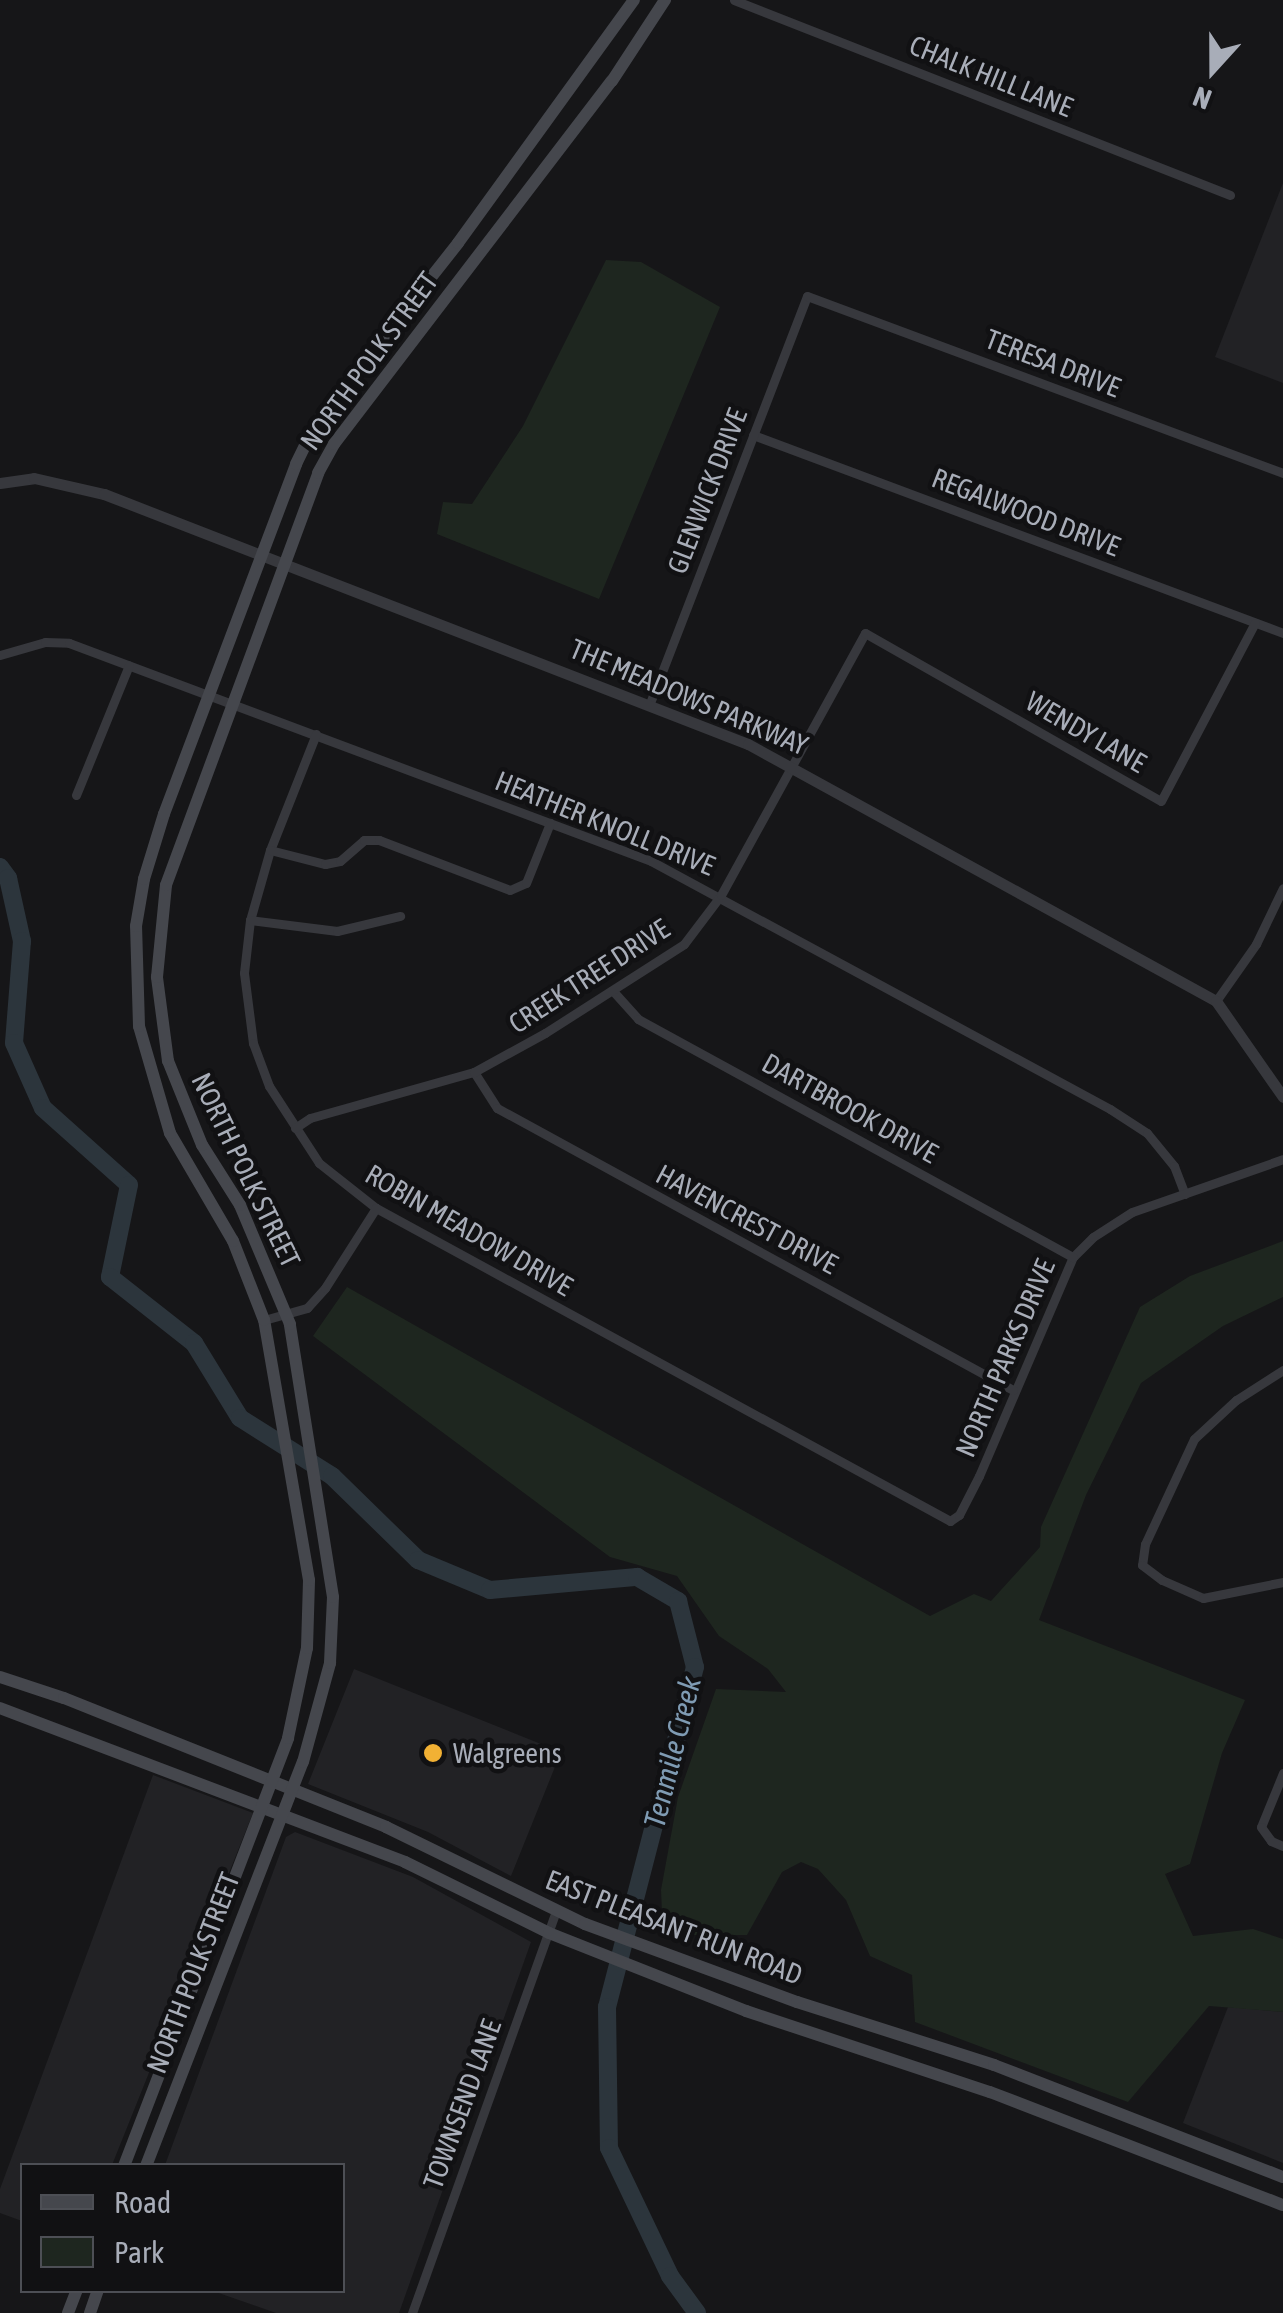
<!DOCTYPE html>
<html>
<head>
<meta charset="utf-8">
<style>
  body { margin:0 }
  #map { position:relative; width:1283px; height:2313px; overflow:hidden; background:#161618; font-family:"Asap Condensed",sans-serif }
  div>[style] { position:absolute }
  .built>* { inset:0; background:#222225 }
  .green>* { inset:0; background:#1e261f }
  .river>* { height:18px; margin:-9px; padding:0 9px; transform-origin:9px; border-radius:9px; background:#2c353c }
  .minor>* { height:9px; margin:-4.5px; padding:0 4.5px; transform-origin:4.5px; border-radius:4.5px; background:#37383d }
  .tertiary>* { height:11px; margin:-5.5px; padding:0 5.5px; transform-origin:5.5px; border-radius:5.5px; background:#37383d }
  .secondary>* { height:12px; margin:-6px; padding:0 6px; transform-origin:6px; border-radius:6px; background:#45474d }
  .dots>* { width:28px; height:28px; translate:-50% -50%; box-sizing:border-box; border:5px solid #111113; border-radius:50% }
  span { translate:-50% -50%; white-space:nowrap; text-align:center; line-height:1.15; -webkit-text-stroke:9px #111113; paint-order:stroke }
  .street-label { font-size:28px; color:#a8adb8 }
  .poi-label { font-size:28px; color:#a8adb8 }
  .left { translate:0 -50%; text-align:left }
  .water-label { font-size:30px; color:#7f9bb3; font-style:italic }
  .legend { position:absolute; left:20px; top:2163px; width:325px; height:130px; box-sizing:border-box; background:#111113; border:2px solid #4d4f55; margin:0; padding:12px 18px; list-style:none; font-size:30px; color:#a8adb8 }
  .legend li { display:flex; align-items:center; gap:20px; height:50px }
  .legend b { width:50px; border:2px solid #4d4f55 }
  .north { position:absolute; left:1163px; top:20px; width:100px; height:100px; -webkit-text-stroke:8px #111113; paint-order:stroke; rotate:201deg; font-size:28px; font-weight:700; line-height:40px; text-align:center; color:#a8adb8 }
  .north::after { content:''; display:block; margin:auto; width:35px; height:45px; background:#a8adb8; clip-path:polygon(50% 0,100% 100%,50% 72%,0 100%) }
</style>
</head>
<body>
<div id="map">
  <div class="built">
    <div style="clip-path:polygon(1283px 183px,1283px 383px,1215px 357px)"></div>
    <div style="clip-path:polygon(354px 1669px,561px 1752px,511px 1876px,428px 1832px,308px 1784px)"></div>
    <div style="clip-path:polygon(153px 1775px,253px 1813px,112px 2165px,22px 2166px,22px 2221px,0 2213px,0 2189px)"></div>
    <div style="clip-path:polygon(295px 1832px,413px 1877px,531px 1942px,399px 2313px,276px 2313px,213px 2291px,342px 2290px,342px 2166px,165px 2165px,286px 1837px)"></div>
    <div style="clip-path:polygon(1228px 2007px,1283px 2012px,1283px 2163px,1183px 2123px)"></div>
  </div>
  <div class="green">
    <div style="clip-path:polygon(606px 260px,641px 262px,720px 307px,599px 599px,437px 534px,443px 502px,472px 504px,523px 426px)"></div>
    <div style="clip-path:polygon(1283px 1241px,1283px 1297px,1223px 1326px,1141px 1383px,1086px 1495px,1039px 1620px,1245px 1700px,1222px 1753px,1190px 1864px,1165px 1874px,1193px 1936px,1253px 1929px,1283px 1939px,1283px 2012px,1209px 2006px,1128px 2102px,915px 2022px,912px 1975px,870px 1956px,846px 1900px,818px 1869px,801px 1862px,782px 1872px,747px 1935px,663px 1935px,661px 1890px,678px 1797px,716px 1689px,786px 1692px,768px 1669px,719px 1636px,677px 1576px,610px 1557px,313px 1336px,347px 1287px,930px 1616px,974px 1594px,991px 1601px,1040px 1547px,1041px 1527px,1140px 1307px,1190px 1276px)"></div>
  </div>
  <div class="river">
    <div style="left:0;top:867px;width:14px;rotate:54deg"></div>
    <div style="left:8px;top:878px;width:65px;rotate:77.5deg"></div>
    <div style="left:22px;top:941px;width:102px;rotate:94.5deg"></div>
    <div style="left:14px;top:1043px;width:71px;rotate:66deg"></div>
    <div style="left:43px;top:1108px;width:115px;rotate:41.8deg"></div>
    <div style="left:129px;top:1185px;width:94px;rotate:101.7deg"></div>
    <div style="left:110px;top:1277px;width:107px;rotate:38.2deg"></div>
    <div style="left:194px;top:1343px;width:88px;rotate:58.5deg"></div>
    <div style="left:240px;top:1418px;width:109px;rotate:32.2deg"></div>
    <div style="left:332px;top:1476px;width:120px;rotate:44.3deg"></div>
    <div style="left:418px;top:1560px;width:78px;rotate:22.6deg"></div>
    <div style="left:490px;top:1590px;width:148px;rotate:-5.1deg"></div>
    <div style="left:637px;top:1577px;width:48px;rotate:30.3deg"></div>
    <div style="left:678px;top:1601px;width:68px;rotate:75.6deg"></div>
    <div style="left:695px;top:1667px;width:351px;rotate:104.5deg"></div>
    <div style="left:607px;top:2007px;width:141px;rotate:89.2deg"></div>
    <div style="left:609px;top:2148px;width:142px;rotate:64.5deg"></div>
    <div style="left:670px;top:2276px;width:46px;rotate:53.9deg"></div>
  </div>
  <div class="minor">
    <div style="left:734px;top:0;width:533px;rotate:21.46deg"></div>
    <div style="left:753px;top:435px;width:566px;rotate:20.48deg"></div>
    <div style="left:0;top:655px;width:47px;rotate:-16.1deg"></div>
    <div style="left:45px;top:642px;width:24px;rotate:2deg"></div>
    <div style="left:69px;top:643px;width:621px;rotate:20.53deg"></div>
    <div style="left:651px;top:861px;width:522px;rotate:28.38deg"></div>
    <div style="left:1110px;top:1109px;width:44px;rotate:33deg"></div>
    <div style="left:1147px;top:1133px;width:43px;rotate:50.7deg"></div>
    <div style="left:1174px;top:1166px;width:30px;rotate:69deg"></div>
    <div style="left:650px;top:703px;width:436px;rotate:-68.9deg"></div>
    <div style="left:807px;top:296px;width:508px;rotate:20.4deg"></div>
    <div style="left:316px;top:734px;width:125px;rotate:111.6deg"></div>
    <div style="left:270px;top:850px;width:73px;rotate:105.9deg"></div>
    <div style="left:250px;top:920px;width:53px;rotate:96.5deg"></div>
    <div style="left:244px;top:973px;width:71px;rotate:82.7deg"></div>
    <div style="left:253px;top:1043px;width:46px;rotate:69.6deg"></div>
    <div style="left:269px;top:1086px;width:92px;rotate:57deg"></div>
    <div style="left:319px;top:1163px;width:73px;rotate:38.3deg"></div>
    <div style="left:376px;top:1208px;width:654px;rotate:28.6deg"></div>
    <div style="left:950px;top:1521px;width:11px;rotate:-34deg"></div>
    <div style="left:959px;top:1515px;width:44px;rotate:-62.9deg"></div>
    <div style="left:979px;top:1476px;width:238px;rotate:-66.8deg"></div>
    <div style="left:1073px;top:1257px;width:28px;rotate:-45deg"></div>
    <div style="left:1093px;top:1237px;width:46px;rotate:-32.7deg"></div>
    <div style="left:1132px;top:1212px;width:160px;rotate:-19.3deg"></div>
    <div style="left:76px;top:795px;width:140px;rotate:-67.8deg"></div>
    <div style="left:270px;top:850px;width:57px;rotate:14.3deg"></div>
    <div style="left:325px;top:864px;width:15px;rotate:-11deg"></div>
    <div style="left:340px;top:861px;width:32px;rotate:-41deg"></div>
    <div style="left:364px;top:840px;width:15px"></div>
    <div style="left:379px;top:840px;width:140px;rotate:20.9deg"></div>
    <div style="left:510px;top:890px;width:17px;rotate:-24deg"></div>
    <div style="left:526px;top:883px;width:65px;rotate:-68.2deg"></div>
    <div style="left:250px;top:920px;width:88px;rotate:7.2deg"></div>
    <div style="left:337px;top:931px;width:65px;rotate:-13.4deg"></div>
    <div style="left:613px;top:991px;width:38px;rotate:48deg"></div>
    <div style="left:638px;top:1019px;width:496px;rotate:28.7deg"></div>
    <div style="left:1216px;top:1001px;width:70px;rotate:-54.9deg"></div>
    <div style="left:1256px;top:944px;width:62px;rotate:-64.3deg"></div>
    <div style="left:474px;top:1072px;width:43px;rotate:57.4deg"></div>
    <div style="left:497px;top:1108px;width:588px;rotate:28.66deg"></div>
    <div style="left:295px;top:1128px;width:18px;rotate:-34deg"></div>
    <div style="left:310px;top:1118px;width:170px;rotate:-15.7deg"></div>
    <div style="left:474px;top:1072px;width:81px;rotate:-28.8deg"></div>
    <div style="left:545px;top:1033px;width:165px;rotate:-32.6deg"></div>
    <div style="left:684px;top:944px;width:61px;rotate:-52.9deg"></div>
    <div style="left:721px;top:895px;width:299px;rotate:-61.2deg"></div>
    <div style="left:865px;top:633px;width:340px;rotate:29.6deg"></div>
    <div style="left:1161px;top:801px;width:201px;rotate:-62.2deg"></div>
    <div style="left:264px;top:1320px;width:45px;rotate:-15.6deg"></div>
    <div style="left:307px;top:1308px;width:27px;rotate:-48deg"></div>
    <div style="left:325px;top:1288px;width:95px;rotate:-57.5deg"></div>
    <div style="left:1283px;top:1370px;width:56px;rotate:147.4deg"></div>
    <div style="left:1236px;top:1400px;width:57px;rotate:137.1deg"></div>
    <div style="left:1194px;top:1439px;width:116px;rotate:115deg"></div>
    <div style="left:1145px;top:1544px;width:21px;rotate:98deg"></div>
    <div style="left:1142px;top:1565px;width:25px;rotate:37deg"></div>
    <div style="left:1162px;top:1580px;width:45px;rotate:23.7deg"></div>
    <div style="left:1203px;top:1598px;width:82px;rotate:-11.3deg"></div>
    <div style="left:1283px;top:1773px;width:58px;rotate:112.2deg"></div>
    <div style="left:1261px;top:1827px;width:17px;rotate:54deg"></div>
    <div style="left:1271px;top:1841px;width:13px;rotate:23deg"></div>
    <div style="left:412px;top:2313px;width:427px;rotate:-70.3deg"></div>
  </div>
  <div class="tertiary">
    <div style="left:0;top:483px;width:34px;rotate:-8deg"></div>
    <div style="left:34px;top:478px;width:72px;rotate:12.9deg"></div>
    <div style="left:104px;top:494px;width:691px;rotate:21.22deg"></div>
    <div style="left:748px;top:744px;width:534px;rotate:28.77deg"></div>
    <div style="left:1216px;top:1001px;width:117px;rotate:55.1deg"></div>
  </div>
  <div class="secondary">
    <div style="left:0;top:1677px;width:67px;rotate:18.2deg"></div>
    <div style="left:64px;top:1698px;width:347px;rotate:21.8deg"></div>
    <div style="left:386px;top:1827px;width:221px;rotate:26deg"></div>
    <div style="left:585px;top:1924px;width:226px;rotate:20.2deg"></div>
    <div style="left:797px;top:2002px;width:207px;rotate:17.7deg"></div>
    <div style="left:994px;top:2065px;width:310px;rotate:21.2deg"></div>
    <div style="left:0;top:1708px;width:433px;rotate:20.8deg"></div>
    <div style="left:405px;top:1862px;width:161px;rotate:26.2deg"></div>
    <div style="left:549px;top:1933px;width:212px;rotate:21.6deg"></div>
    <div style="left:746px;top:2011px;width:257px;rotate:18.4deg"></div>
    <div style="left:990px;top:2092px;width:314px;rotate:21.1deg"></div>
    <div style="left:124px;top:2166px;width:458px;rotate:-69deg"></div>
    <div style="left:288px;top:1738px;width:92px;rotate:-78.1deg"></div>
    <div style="left:307px;top:1648px;width:68px;rotate:-88.3deg"></div>
    <div style="left:309px;top:1580px;width:264px;rotate:-99.8deg"></div>
    <div style="left:264px;top:1320px;width:85px;rotate:-111.4deg"></div>
    <div style="left:233px;top:1241px;width:125px;rotate:-120.3deg"></div>
    <div style="left:170px;top:1133px;width:111px;rotate:-106.2deg"></div>
    <div style="left:139px;top:1026px;width:100px;rotate:-91.7deg"></div>
    <div style="left:136px;top:926px;width:48px;rotate:-80.3deg"></div>
    <div style="left:144px;top:879px;width:68px;rotate:-72.9deg"></div>
    <div style="left:164px;top:814px;width:374px;rotate:-69.3deg"></div>
    <div style="left:296px;top:464px;width:46px;rotate:-64deg"></div>
    <div style="left:316px;top:423px;width:229px;rotate:-51.7deg"></div>
    <div style="left:458px;top:243px;width:300px;rotate:-54.1deg"></div>
    <div style="left:146px;top:2166px;width:433px;rotate:-68.8deg"></div>
    <div style="left:303px;top:1762px;width:103px;rotate:-74.7deg"></div>
    <div style="left:330px;top:1663px;width:66px;rotate:-87.4deg"></div>
    <div style="left:333px;top:1597px;width:276px;rotate:-99deg"></div>
    <div style="left:290px;top:1324px;width:129px;rotate:-112.8deg"></div>
    <div style="left:240px;top:1205px;width:71px;rotate:-122.3deg"></div>
    <div style="left:202px;top:1145px;width:91px;rotate:-112deg"></div>
    <div style="left:168px;top:1061px;width:85px;rotate:-97.5deg"></div>
    <div style="left:157px;top:977px;width:92px;rotate:-84.4deg"></div>
    <div style="left:166px;top:885px;width:439px;rotate:-69.7deg"></div>
    <div style="left:318px;top:473px;width:33px;rotate:-61deg"></div>
    <div style="left:334px;top:444px;width:457px;rotate:-52.6deg"></div>
    <div style="left:612px;top:81px;width:97px;rotate:-56.8deg"></div>
    <div style="left:68px;top:2313px;width:25px;rotate:-69deg"></div>
    <div style="left:90px;top:2313px;width:24px;rotate:-71deg"></div>
  </div>
  <div class="dots">
    <div style="left:433px;top:1753px;background:#f2b134"></div>
  </div>
  <div class="street-label">
    <span style="left:991px;top:76px;rotate:22deg">CHALK HILL LANE</span>
    <span style="left:369px;top:361px;rotate:-54deg">NORTH POLK STREET</span>
    <span style="left:1053px;top:363px;rotate:21deg">TERESA DRIVE</span>
    <span style="left:707px;top:491px;rotate:-69deg">GLENWICK DRIVE</span>
    <span style="left:1026px;top:512px;rotate:21deg">REGALWOOD DRIVE</span>
    <span style="left:689px;top:697px;rotate:23deg">THE MEADOWS PARKWAY</span>
    <span style="left:1086px;top:732px;rotate:30deg">WENDY LANE</span>
    <span style="left:605px;top:823px;rotate:22deg">HEATHER KNOLL DRIVE</span>
    <span style="left:589px;top:976px;rotate:-33deg">CREEK TREE DRIVE</span>
    <span style="left:850px;top:1108px;rotate:29deg">DARTBROOK DRIVE</span>
    <span style="left:246px;top:1170px;rotate:64deg">NORTH POLK STREET</span>
    <span style="left:747px;top:1219px;rotate:28deg">HAVENCREST DRIVE</span>
    <span style="left:469px;top:1230px;rotate:30deg">ROBIN MEADOW DRIVE</span>
    <span style="left:1005px;top:1358px;rotate:-67deg">NORTH PARKS DRIVE</span>
    <span style="left:674px;top:1927px;rotate:21deg">EAST PLEASANT RUN ROAD</span>
    <span style="left:193px;top:1973px;rotate:-69deg">NORTH POLK STREET</span>
    <span style="left:462px;top:2104px;rotate:-70deg">TOWNSEND LANE</span>
  </div>
  <div class="poi-label">
    <span class="left" style="left:453px;top:1753px">Walgreens</span>
  </div>
  <div class="water-label">
    <span style="left:672px;top:1752px;rotate:-76deg">Tenmile Creek</span>
  </div>
  <ul class="legend">
  <li><b style="height:12px;background:#45474d"></b>Road</li>
  <li><b style="height:28px;background:#1e261f"></b>Park</li>
  </ul>
  <div class="north">N</div>
</div>
</body>
</html>
